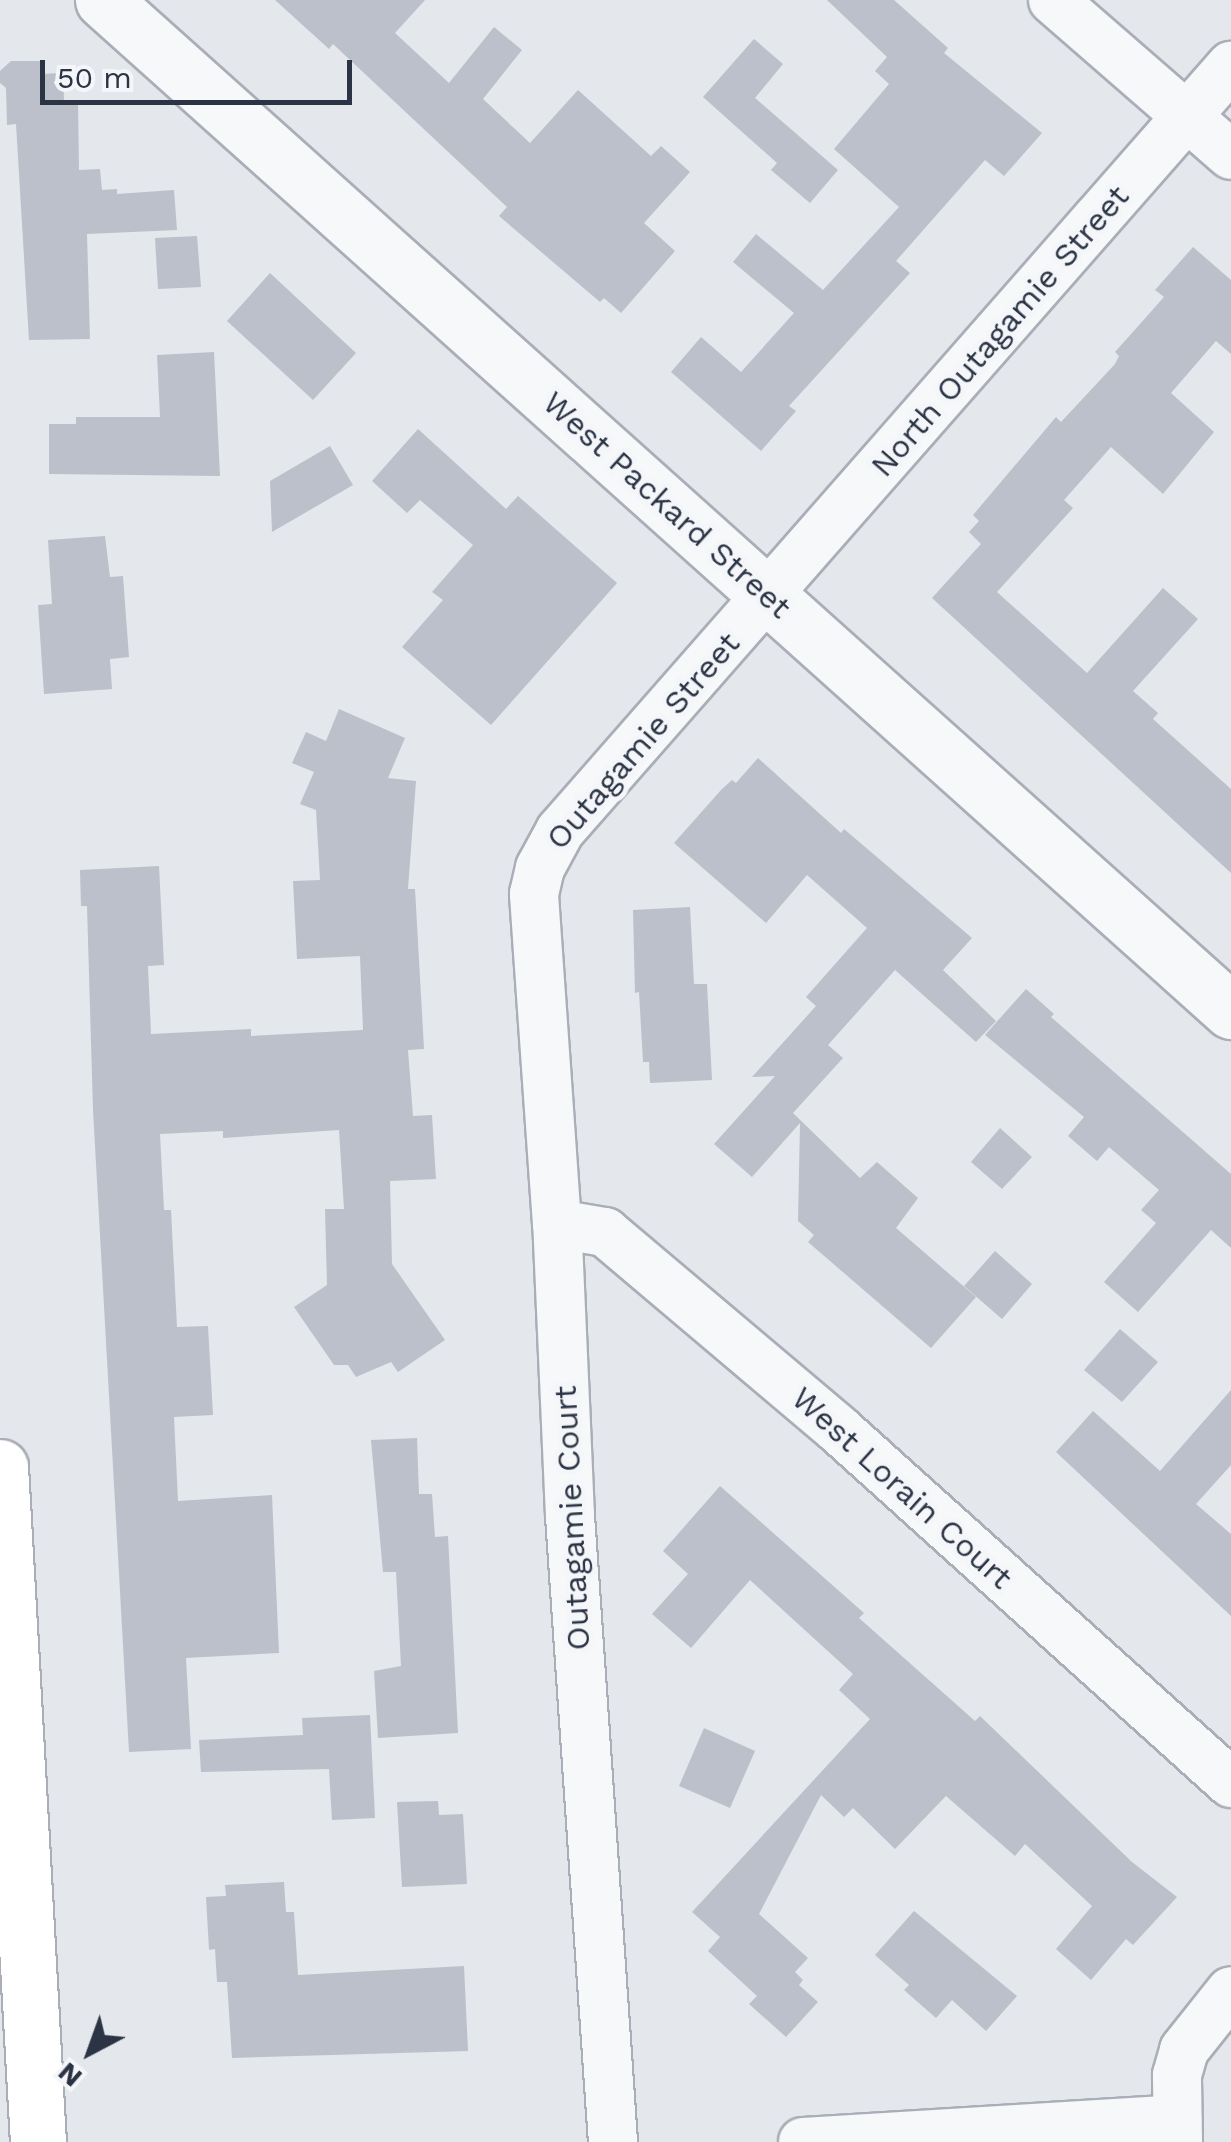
<!DOCTYPE html>
<html>
<head>
<meta charset="utf-8">
<style>
  body { margin:0 }
  #map { position:relative; width:1231px; height:2142px; overflow:hidden; background:#e4e7ec; font-family:"Work Sans",sans-serif }
  div>[style] { position:absolute }
  .building>* { inset:0; background:#bbc0ca }
  .roads { filter:drop-shadow(2px 0 #a9aeb7) drop-shadow(-2px 0 #a9aeb7) drop-shadow(0 2px #a9aeb7) drop-shadow(0 -2px #a9aeb7) }
  .minor>* { height:48px; margin:-24px; padding:0 24px; transform-origin:24px; border-radius:24px; background:#f7f8fa }
  .tertiary>* { height:55px; margin:-27.5px; padding:0 27.5px; transform-origin:27.5px; border-radius:27.5px; background:#f7f8fa }
  .secondary>* { height:55px; margin:-27.5px; padding:0 27.5px; transform-origin:27.5px; border-radius:27.5px; background:#fff }
  span { translate:-50% -50%; white-space:nowrap; text-align:center; line-height:1.15; -webkit-text-stroke:10px #f4f6f9; paint-order:stroke }
  .street-label { font-size:32px; color:#2b3445 }
  .north { position:absolute; left:40px; top:2002px; width:100px; height:100px; -webkit-text-stroke:8px #f4f6f9; paint-order:stroke; rotate:221deg; font-size:28px; font-weight:700; line-height:40px; text-align:center; color:#2b3445 }
  .north::after { content:''; display:block; margin:auto; width:35px; height:45px; background:#2b3445; clip-path:polygon(50% 0,100% 100%,50% 72%,0 100%) }
  .scale { position:absolute; left:40px; top:60px; width:312px; height:45px; box-sizing:border-box; border:5px solid #2b3445; border-top:0; padding-left:12px; font-size:30px; line-height:35px; white-space:nowrap; color:#2b3445; -webkit-text-stroke:8px #f4f6f9; paint-order:stroke }
</style>
</head>
<body>
<div id="map">
  <div class="building">
    <div style="clip-path:polygon(275px 0,425px 0,395px 33px,449px 83px,494px 27px,522px 50px,483px 99px,530px 143px,578px 90px,651px 156px,661px 146px,690px 172px,644px 223px,675px 251px,621px 313px,604px 298px,600px 302px,499px 216px,507px 207px,333px 44px,329px 49px)"></div>
    <div style="clip-path:polygon(827px 0,894px 0,948px 48px,944px 53px,1042px 133px,1004px 176px,985px 160px,896px 261px,910px 273px,789px 406px,796px 411px,761px 451px,671px 372px,701px 337px,741px 372px,794px 313px,733px 262px,756px 234px,823px 290px,899px 207px,834px 149px,889px 84px,875px 71px,887px 57px)"></div>
    <div style="clip-path:polygon(754px 39px,783px 64px,755px 98px,838px 170px,810px 203px,771px 170px,777px 163px,703px 97px)"></div>
    <div style="clip-path:polygon(11px 61px,40px 61px,41px 74px,63px 73px,64px 101px,78px 101px,79px 170px,100px 169px,102px 190px,117px 189px,117px 194px,174px 190px,177px 230px,87px 234px,90px 339px,29px 340px,16px 124px,7px 125px,6px 88px,0 83px,0 71px)"></div>
    <div style="clip-path:polygon(197px 236px,201px 287px,158px 289px,155px 238px)"></div>
    <div style="clip-path:polygon(1193px 247px,1231px 280px,1231px 354px,1216px 341px,1171px 393px,1214px 432px,1163px 494px,1111px 447px,1064px 500px,1073px 508px,997px 592px,1087px 673px,1163px 588px,1198px 619px,1133px 691px,1158px 713px,1153px 719px,1231px 789px,1231px 873px,932px 598px,981px 544px,969px 532px,979px 521px,973px 515px,1056px 417px,1061px 422px,1115px 364px,1119px 356px,1115px 352px,1164px 297px,1155px 290px)"></div>
    <div style="clip-path:polygon(270px 273px,356px 353px,313px 400px,227px 321px)"></div>
    <div style="clip-path:polygon(214px 352px,220px 476px,49px 474px,49px 424px,76px 424px,76px 417px,160px 417px,157px 355px)"></div>
    <div style="clip-path:polygon(418px 429px,506px 509px,518px 496px,617px 583px,491px 725px,402px 647px,443px 600px,432px 592px,473px 545px,420px 500px,407px 513px,372px 481px)"></div>
    <div style="clip-path:polygon(330px 446px,353px 485px,272px 532px,270px 481px)"></div>
    <div style="clip-path:polygon(105px 536px,110px 577px,123px 576px,129px 657px,110px 659px,112px 689px,44px 694px,38px 605px,52px 604px,48px 540px)"></div>
    <div style="clip-path:polygon(339px 709px,405px 738px,388px 778px,416px 781px,408px 889px,415px 889px,424px 1049px,408px 1050px,413px 1116px,432px 1115px,436px 1179px,390px 1181px,392px 1264px,445px 1340px,398px 1372px,391px 1362px,356px 1377px,348px 1365px,334px 1365px,294px 1307px,327px 1285px,325px 1209px,344px 1209px,339px 1130px,223px 1138px,223px 1131px,160px 1134px,164px 1210px,171px 1210px,177px 1327px,208px 1326px,213px 1415px,174px 1417px,178px 1501px,272px 1495px,279px 1653px,186px 1658px,191px 1749px,129px 1752px,93px 1110px,87px 906px,81px 906px,80px 870px,159px 866px,164px 965px,148px 966px,151px 1034px,251px 1029px,251px 1036px,363px 1030px,360px 956px,297px 959px,293px 881px,320px 880px,316px 810px,300px 804px,314px 772px,292px 763px,306px 732px,326px 741px)"></div>
    <div style="clip-path:polygon(758px 758px,841px 833px,844px 829px,972px 938px,943px 970px,996px 1021px,976px 1042px,895px 970px,828px 1045px,843px 1058px,793px 1113px,860px 1178px,877px 1162px,918px 1198px,896px 1228px,976px 1297px,931px 1348px,808px 1242px,814px 1235px,798px 1221px,800px 1123px,752px 1177px,714px 1144px,775px 1076px,752px 1077px,816px 1006px,806px 997px,867px 928px,807px 875px,766px 923px,674px 843px,721px 790px,732px 780px,736px 783px)"></div>
    <div style="clip-path:polygon(690px 907px,694px 984px,707px 984px,712px 1080px,650px 1083px,649px 1062px,643px 1062px,639px 992px,635px 993px,633px 910px)"></div>
    <div style="clip-path:polygon(1026px 989px,1054px 1014px,1051px 1017px,1231px 1174px,1231px 1248px,1211px 1230px,1138px 1312px,1104px 1282px,1156px 1223px,1141px 1210px,1159px 1190px,1109px 1147px,1097px 1161px,1068px 1136px,1084px 1117px,985px 1035px)"></div>
    <div style="clip-path:polygon(1000px 1128px,1032px 1157px,1002px 1189px,971px 1162px)"></div>
    <div style="clip-path:polygon(995px 1251px,1032px 1284px,1002px 1319px,964px 1286px)"></div>
    <div style="clip-path:polygon(1120px 1329px,1158px 1362px,1122px 1402px,1084px 1370px)"></div>
    <div style="clip-path:polygon(1231px 1390px,1231px 1465px,1196px 1504px,1231px 1534px,1231px 1616px,1056px 1452px,1093px 1411px,1160px 1471px)"></div>
    <div style="clip-path:polygon(417px 1438px,419px 1494px,432px 1494px,435px 1537px,448px 1536px,458px 1733px,378px 1738px,374px 1671px,401px 1666px,396px 1572px,383px 1572px,371px 1440px)"></div>
    <div style="clip-path:polygon(720px 1486px,864px 1613px,859px 1618px,975px 1721px,980px 1716px,1132px 1862px,1177px 1897px,1133px 1945px,1126px 1939px,1091px 1980px,1056px 1949px,1092px 1906px,1025px 1844px,1015px 1856px,946px 1796px,895px 1849px,853px 1808px,844px 1817px,821px 1795px,759px 1914px,808px 1958px,795px 1972px,803px 1980px,799px 1985px,818px 2002px,786px 2037px,749px 2004px,757px 1996px,708px 1951px,720px 1937px,692px 1912px,870px 1719px,839px 1690px,853px 1674px,750px 1580px,691px 1648px,652px 1614px,688px 1574px,663px 1551px)"></div>
    <div style="clip-path:polygon(370px 1715px,375px 1818px,332px 1820px,329px 1769px,201px 1772px,199px 1740px,303px 1735px,302px 1718px)"></div>
    <div style="clip-path:polygon(704px 1728px,755px 1751px,730px 1808px,679px 1786px)"></div>
    <div style="clip-path:polygon(438px 1801px,439px 1815px,463px 1814px,467px 1884px,402px 1887px,397px 1802px)"></div>
    <div style="clip-path:polygon(284px 1882px,286px 1912px,294px 1912px,298px 1975px,464px 1966px,468px 2051px,232px 2058px,227px 1982px,217px 1982px,215px 1949px,209px 1950px,206px 1897px,226px 1896px,225px 1885px)"></div>
    <div style="clip-path:polygon(914px 1911px,1017px 1996px,986px 2031px,952px 2000px,936px 2018px,904px 1990px,909px 1985px,875px 1955px)"></div>
  </div>
  <div class="roads">
    <div class="minor">
      <div style="left:1053px;top:0;width:236px;rotate:41deg"></div>
      <div style="left:557px;top:1224px;width:49px;rotate:9.5deg"></div>
      <div style="left:605px;top:1232px;width:305px;rotate:40.2deg"></div>
      <div style="left:838px;top:1429px;width:529px;rotate:42.01deg"></div>
      <div style="left:613px;top:2142px;width:627px;rotate:-93.93deg"></div>
      <div style="left:570px;top:1516px;width:292px;rotate:-92.5deg"></div>
      <div style="left:557px;top:1224px;width:331px;rotate:-94deg"></div>
      <div style="left:534px;top:894px;width:27px;rotate:-77deg"></div>
      <div style="left:540px;top:868px;width:42px;rotate:-61.6deg"></div>
      <div style="left:560px;top:831px;width:1018px;rotate:-48.75deg"></div>
      <div style="left:803px;top:2142px;width:375px;rotate:-3.5deg"></div>
      <div style="left:1178px;top:2142px;width:67px;rotate:-90.9deg"></div>
      <div style="left:1177px;top:2075px;width:26px;rotate:-74deg"></div>
      <div style="left:1184px;top:2050px;width:75px;rotate:-51.5deg"></div>
    </div>
    <div class="tertiary">
      <div style="left:103px;top:0;width:1515px;rotate:41.87deg"></div>
    </div>
    <div class="secondary">
      <div style="left:0;top:1467px;width:676px;rotate:86.78deg"></div>
    </div>
  </div>
  <div class="street-label">
    <span style="left:1000px;top:331px;rotate:-49deg">North Outagamie Street</span>
    <span style="left:667px;top:505px;rotate:42deg">West Packard Street</span>
    <span style="left:643px;top:741px;rotate:-49deg">Outagamie Street</span>
    <span style="left:902px;top:1488px;rotate:42deg">West Lorain Court</span>
    <span style="left:572px;top:1518px;rotate:-93deg">Outagamie Court</span>
  </div>
  <div class="north">N</div>
  <div class="scale">50 m</div>
</div>
</body>
</html>
